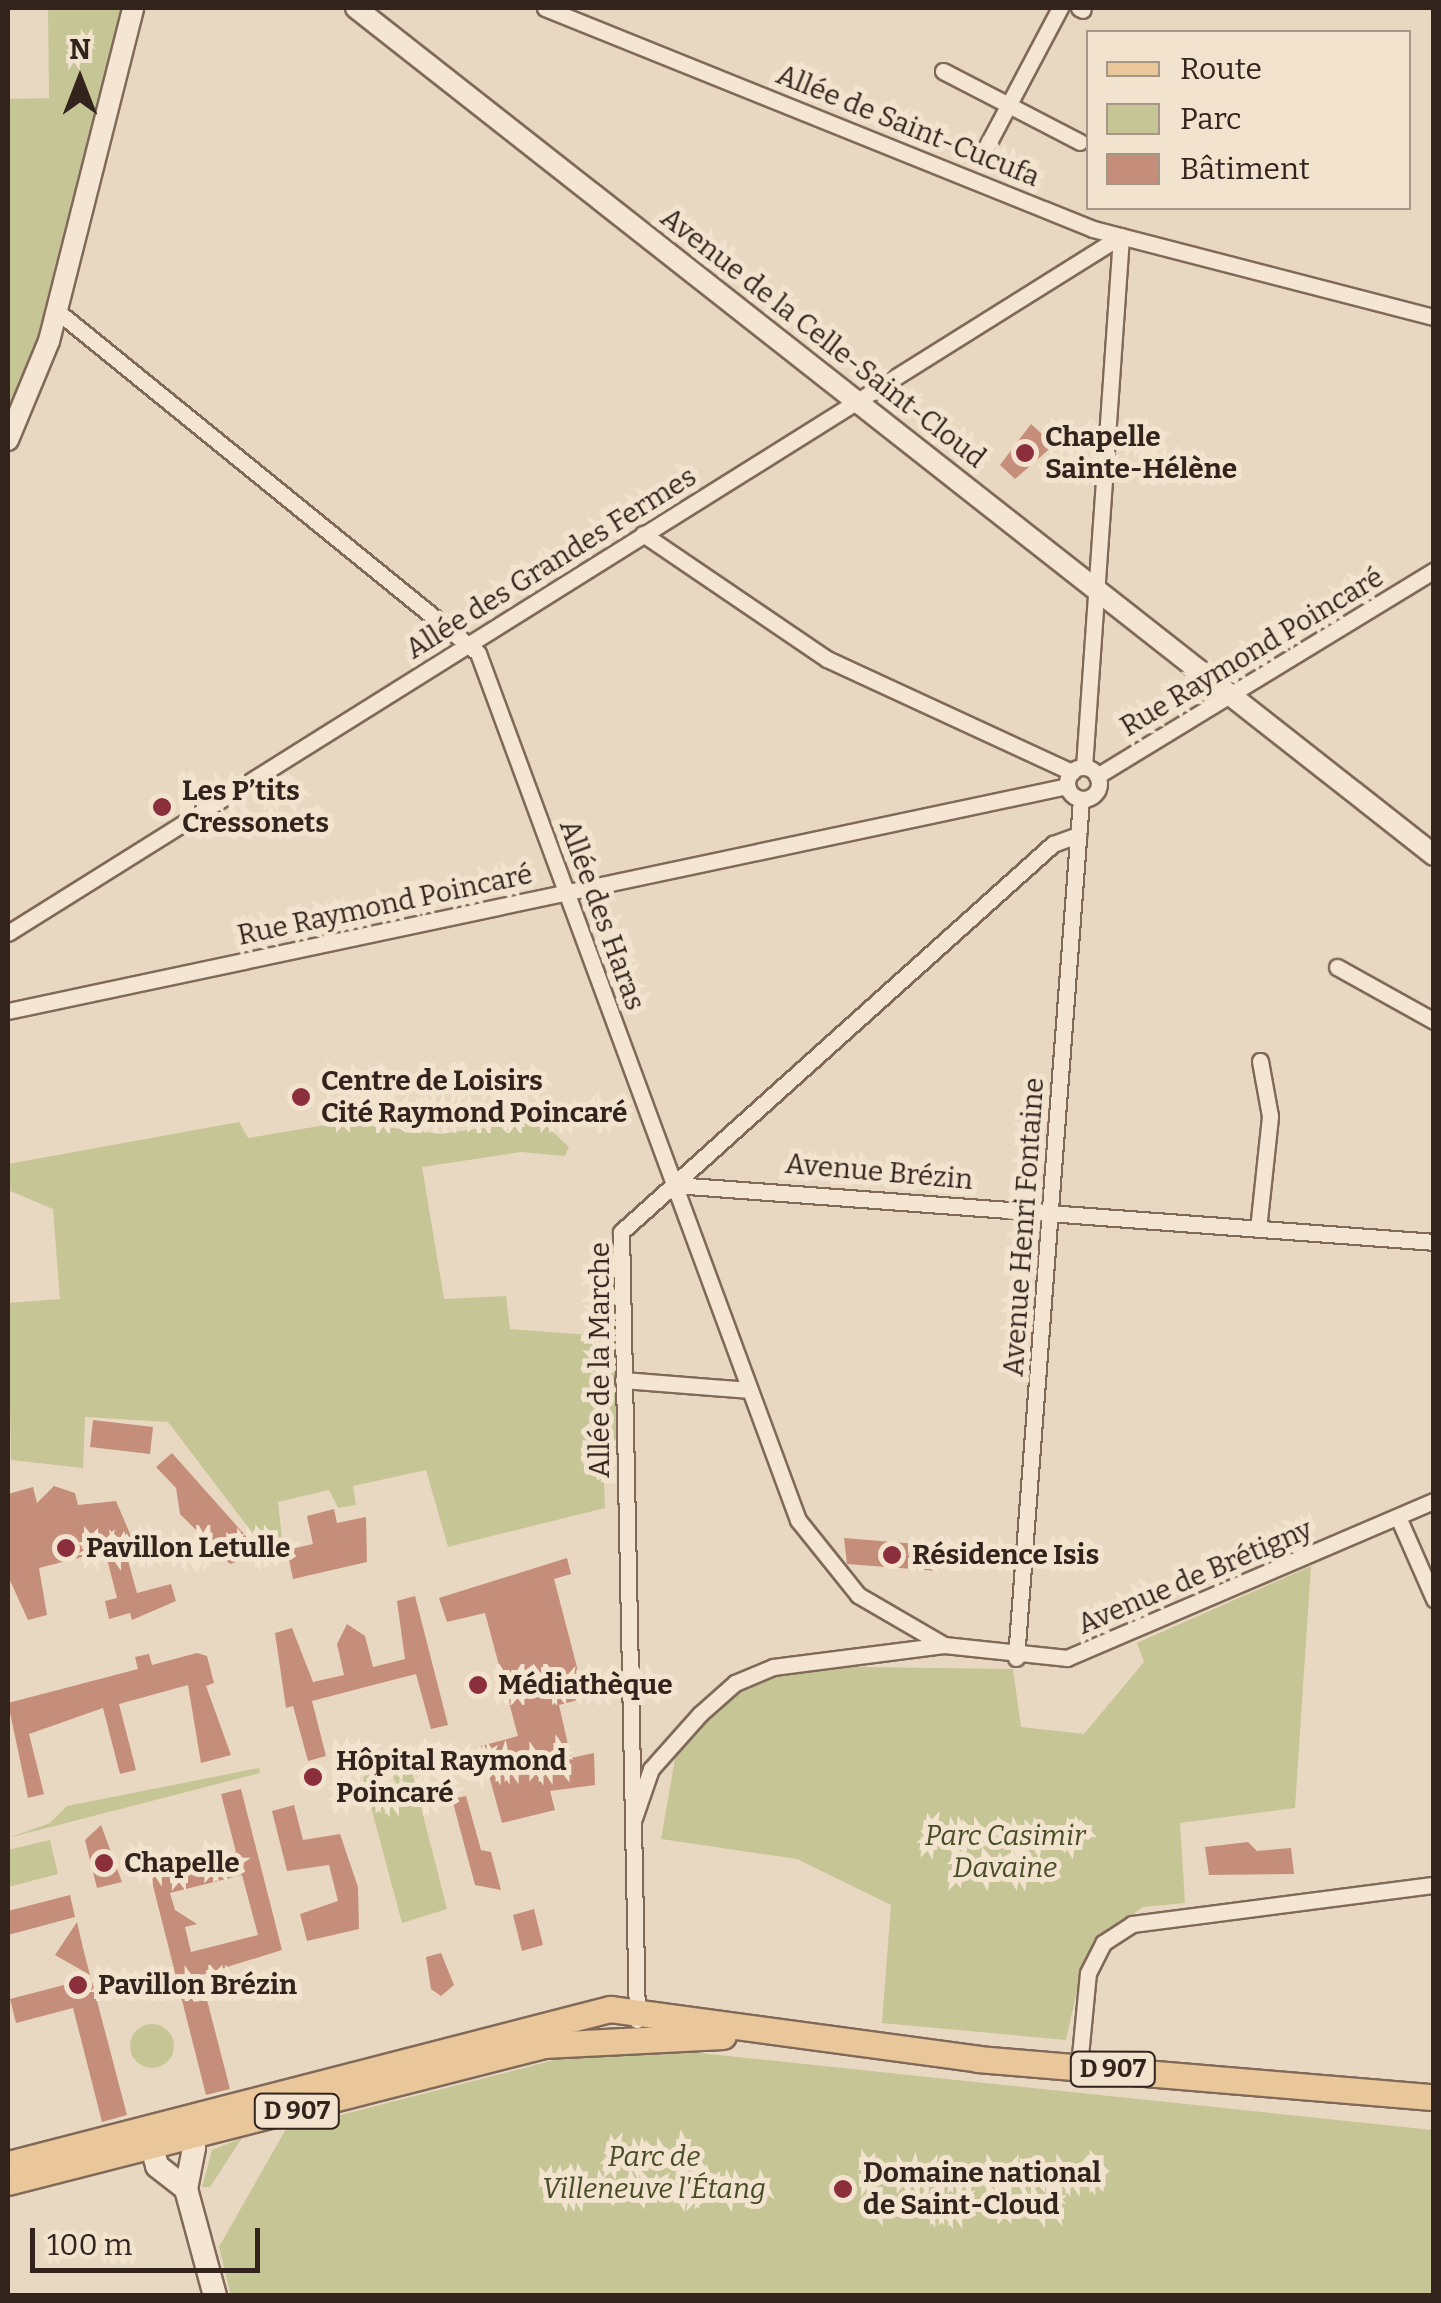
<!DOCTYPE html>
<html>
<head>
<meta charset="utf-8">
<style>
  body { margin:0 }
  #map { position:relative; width:1441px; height:2303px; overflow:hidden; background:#e9d8c1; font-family:Bitter,serif }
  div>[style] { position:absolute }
  .green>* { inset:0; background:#c6c596 }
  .round { border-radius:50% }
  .stream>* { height:5px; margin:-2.5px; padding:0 2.5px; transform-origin:2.5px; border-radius:2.5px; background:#a3bcb1 }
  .building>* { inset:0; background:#c58e7a }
  .roads { filter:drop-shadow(2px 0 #81695a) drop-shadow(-2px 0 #81695a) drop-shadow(0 2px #81695a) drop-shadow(0 -2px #81695a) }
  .minor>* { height:15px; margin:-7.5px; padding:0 7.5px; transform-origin:7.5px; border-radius:7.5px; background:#f5e6d3 }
  .minor>.ring { margin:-7.5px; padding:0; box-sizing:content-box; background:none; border:15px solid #f5e6d3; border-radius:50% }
  .tertiary>* { height:20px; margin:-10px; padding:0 10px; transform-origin:10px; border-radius:10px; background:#f5e6d3 }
  .secondary>* { height:22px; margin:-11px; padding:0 11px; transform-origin:11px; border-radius:11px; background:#f5e6d3 }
  .primary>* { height:25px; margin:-12.5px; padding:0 12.5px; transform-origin:12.5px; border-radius:12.5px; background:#eac69b }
  .dots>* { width:28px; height:28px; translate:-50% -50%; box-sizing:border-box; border:5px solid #f2e3cf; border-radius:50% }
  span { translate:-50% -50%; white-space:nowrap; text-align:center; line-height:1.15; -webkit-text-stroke:10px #f2e3cf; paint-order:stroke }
  .shield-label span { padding:2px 8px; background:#f2e3cf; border:2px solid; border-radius:8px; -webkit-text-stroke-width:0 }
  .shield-label { font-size:25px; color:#32241d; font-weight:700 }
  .street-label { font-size:28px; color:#32241d }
  .poi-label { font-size:28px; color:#32241d; font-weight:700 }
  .left { translate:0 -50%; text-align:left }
  .park-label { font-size:28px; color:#484d25; font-style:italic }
  .frame { position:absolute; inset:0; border:10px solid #32241d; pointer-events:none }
  .legend { position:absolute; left:1086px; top:30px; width:325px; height:180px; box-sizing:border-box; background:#f2e3cf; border:2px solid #a59788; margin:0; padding:12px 18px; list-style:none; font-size:30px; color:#32241d }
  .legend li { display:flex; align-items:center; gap:20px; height:50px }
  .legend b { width:50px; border:2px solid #a59788 }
  .north { position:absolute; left:30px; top:30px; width:100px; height:100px; -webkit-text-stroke:8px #f2e3cf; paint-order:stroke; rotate:0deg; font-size:28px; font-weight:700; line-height:40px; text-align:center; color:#32241d }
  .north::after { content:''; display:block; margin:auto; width:35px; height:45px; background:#32241d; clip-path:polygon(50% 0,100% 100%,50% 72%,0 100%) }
  .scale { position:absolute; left:30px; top:2228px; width:230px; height:45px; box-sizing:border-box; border:5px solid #32241d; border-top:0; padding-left:12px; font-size:30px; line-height:35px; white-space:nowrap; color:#32241d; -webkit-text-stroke:8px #f2e3cf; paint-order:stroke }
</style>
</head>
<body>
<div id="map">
  <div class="green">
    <div style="clip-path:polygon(48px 8px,123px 8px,40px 344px,8px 429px,8px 99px,49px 98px)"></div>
    <div style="clip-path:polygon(540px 1120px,569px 1147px,565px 1156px,521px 1152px,422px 1167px,444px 1299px,506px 1296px,510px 1329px,616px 1337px,617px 1451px,603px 1452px,605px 1508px,448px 1547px,426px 1470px,353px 1486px,356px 1505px,338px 1508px,329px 1490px,278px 1502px,284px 1556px,270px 1556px,168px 1422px,85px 1417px,83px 1468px,11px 1460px,8px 1303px,60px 1299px,53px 1209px,8px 1190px,8px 1164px,239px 1122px,248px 1138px,343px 1122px,441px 1134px)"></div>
    <div style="clip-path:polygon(1311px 1566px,1295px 1808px,1180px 1823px,1185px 1903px,1143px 1907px,1100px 1939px,1083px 1964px,1066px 2040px,882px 2023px,891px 1905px,797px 1859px,661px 1839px,676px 1753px,747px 1680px,788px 1666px,1013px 1669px,1021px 1727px,1084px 1734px,1144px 1662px,1137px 1643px)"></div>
    <div style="clip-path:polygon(410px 1764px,447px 1909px,402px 1923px,363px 1777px,383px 1768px,385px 1798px,395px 1802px,401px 1793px,388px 1766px)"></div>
    <div style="clip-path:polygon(259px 1768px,260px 1773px,8px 1838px,50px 1823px,67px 1806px)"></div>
    <div style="clip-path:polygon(50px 1840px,58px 1874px,8px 1887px,8px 1850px)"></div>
    <div class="round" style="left:130px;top:2024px;width:44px;height:44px"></div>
    <div style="clip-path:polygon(652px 2048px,1433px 2130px,1433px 2295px,231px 2296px,219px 2247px,286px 2129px,566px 2057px)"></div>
    <div style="clip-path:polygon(242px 2138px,210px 2187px,202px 2187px,212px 2150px)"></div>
  </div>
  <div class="stream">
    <div style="left:598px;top:2296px;width:53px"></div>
  </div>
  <div class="building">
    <div style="clip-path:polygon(1031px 424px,1054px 445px,1015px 479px,1000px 465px)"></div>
    <div style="clip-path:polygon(93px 1420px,153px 1427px,150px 1454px,90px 1447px)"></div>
    <div style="clip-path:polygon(172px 1453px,253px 1544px,239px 1561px,230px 1564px,180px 1514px,176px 1488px,156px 1467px)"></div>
    <div style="clip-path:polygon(54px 1486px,75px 1493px,78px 1505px,116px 1501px,134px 1543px,124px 1546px,137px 1593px,171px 1584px,176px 1601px,132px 1620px,130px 1613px,109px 1619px,105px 1601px,117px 1598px,105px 1551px,39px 1568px,47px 1615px,28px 1620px,8px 1576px,8px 1494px,33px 1487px,37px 1503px)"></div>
    <div style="clip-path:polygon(334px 1509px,337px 1523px,366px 1517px,367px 1562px,293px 1579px,287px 1550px,313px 1544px,307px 1516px)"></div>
    <div style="clip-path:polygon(844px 1538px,941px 1546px,939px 1571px,847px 1564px)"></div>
    <div style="clip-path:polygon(567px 1558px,571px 1574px,554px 1579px,585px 1698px,559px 1705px,571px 1758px,594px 1753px,595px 1785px,550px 1791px,555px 1810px,502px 1823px,481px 1746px,518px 1736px,485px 1613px,447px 1622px,439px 1598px)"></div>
    <div style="clip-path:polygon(415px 1596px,448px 1725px,431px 1729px,416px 1674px,377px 1684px,312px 1701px,326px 1756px,308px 1761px,293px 1706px,286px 1708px,275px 1633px,292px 1628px,313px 1682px,344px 1675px,337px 1644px,347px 1624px,365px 1636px,373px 1667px,405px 1659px,397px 1601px)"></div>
    <div style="clip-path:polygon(197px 1653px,207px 1656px,214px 1683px,206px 1686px,231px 1755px,201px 1763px,188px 1685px,119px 1704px,136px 1770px,120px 1774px,103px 1708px,29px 1734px,44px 1794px,28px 1798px,8px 1703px,138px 1669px,135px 1657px,149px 1654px,152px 1665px)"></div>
    <div style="clip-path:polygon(evenodd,241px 1789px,282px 1950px,188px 1979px,194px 2002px,207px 2000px,230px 2089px,206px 2095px,150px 1874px,236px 1852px,221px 1794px,241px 1789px,242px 1875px,258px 1935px,191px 1952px,185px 1927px,197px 1924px,175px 1910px,170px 1893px,242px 1875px)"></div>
    <div style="clip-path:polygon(466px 1796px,481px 1850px,491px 1852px,501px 1890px,475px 1885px,452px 1799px)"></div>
    <div style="clip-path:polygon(294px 1805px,303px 1840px,340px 1834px,358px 1887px,359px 1929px,307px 1941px,300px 1914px,338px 1901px,329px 1865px,287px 1871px,272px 1811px)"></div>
    <div style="clip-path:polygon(101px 1825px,122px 1882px,97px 1888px,85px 1840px)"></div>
    <div style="clip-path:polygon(1248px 1842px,1257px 1851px,1291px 1848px,1294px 1874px,1209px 1875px,1205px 1847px)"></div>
    <div style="clip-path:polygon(70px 1895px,75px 1917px,8px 1935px,8px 1911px)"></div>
    <div style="clip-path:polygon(534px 1909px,543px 1945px,522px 1951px,513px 1915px)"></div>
    <div style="clip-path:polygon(77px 1922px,83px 1948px,90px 1975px,55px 1955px)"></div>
    <div style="clip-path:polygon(441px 1953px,454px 1985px,441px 1996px,431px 1989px,426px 1957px)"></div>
    <div style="clip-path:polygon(91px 1978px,127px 2115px,102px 2122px,73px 2008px,16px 2023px,10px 1999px)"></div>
  </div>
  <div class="roads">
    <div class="minor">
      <div style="left:545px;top:8px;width:591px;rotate:21.96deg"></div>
      <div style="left:1093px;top:229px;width:352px;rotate:14.5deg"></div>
      <div style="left:1079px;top:8px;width:4px;rotate:27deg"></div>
      <div style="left:943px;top:71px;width:154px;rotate:27.4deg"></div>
      <div style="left:981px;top:157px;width:169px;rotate:-62.1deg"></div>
      <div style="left:57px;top:311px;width:542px;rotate:39.09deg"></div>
      <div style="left:478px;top:653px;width:924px;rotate:69.74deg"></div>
      <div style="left:798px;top:1520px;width:96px;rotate:51.3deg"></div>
      <div style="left:858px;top:1595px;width:99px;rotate:30.2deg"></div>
      <div style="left:643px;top:534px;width:222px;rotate:34.2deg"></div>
      <div style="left:827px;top:659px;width:270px;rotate:24.8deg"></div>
      <div style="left:1084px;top:767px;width:532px;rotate:-86.01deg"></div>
      <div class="ring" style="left:1067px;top:767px;width:17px;height:17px"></div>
      <div style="left:1097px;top:776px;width:395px;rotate:-31.4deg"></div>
      <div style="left:8px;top:933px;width:1313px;rotate:-32.06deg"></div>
      <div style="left:1337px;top:967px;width:111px;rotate:29.1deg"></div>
      <div style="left:8px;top:1011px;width:1083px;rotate:-11.99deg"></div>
      <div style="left:675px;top:1185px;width:761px;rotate:4.29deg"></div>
      <div style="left:1258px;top:1229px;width:114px;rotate:-83.9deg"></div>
      <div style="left:1270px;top:1116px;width:56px;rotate:-100.3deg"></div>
      <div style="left:623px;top:1380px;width:127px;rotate:4.5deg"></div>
      <div style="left:1398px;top:1517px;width:90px;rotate:66.3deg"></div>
      <div style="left:1016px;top:1658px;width:861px;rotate:-85.67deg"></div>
      <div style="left:634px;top:1818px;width:52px;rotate:-70.9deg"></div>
      <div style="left:651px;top:1769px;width:74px;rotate:-48.3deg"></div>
      <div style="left:700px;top:1714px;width:47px;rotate:-41.5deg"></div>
      <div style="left:735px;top:1683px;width:41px;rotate:-22.8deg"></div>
      <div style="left:773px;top:1667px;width:172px;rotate:-7.3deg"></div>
      <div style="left:944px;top:1645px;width:124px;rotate:6deg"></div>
      <div style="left:1067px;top:1658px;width:399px;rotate:-23.2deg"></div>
      <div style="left:637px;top:2020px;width:788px;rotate:-91.16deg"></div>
      <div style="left:621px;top:1232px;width:581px;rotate:-41.93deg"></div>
      <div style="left:1053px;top:844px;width:27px;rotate:-20deg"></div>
      <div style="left:1079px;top:2066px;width:93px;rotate:-84.5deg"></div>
      <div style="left:1088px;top:1973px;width:34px;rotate:-63deg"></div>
      <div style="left:1103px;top:1943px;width:35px;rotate:-33deg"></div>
      <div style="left:1132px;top:1924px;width:305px;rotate:-7.4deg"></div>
    </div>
    <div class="tertiary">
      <div style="left:356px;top:8px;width:1371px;rotate:38.16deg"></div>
      <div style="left:8px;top:440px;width:107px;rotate:-67.5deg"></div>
      <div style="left:49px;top:341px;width:343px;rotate:-75.8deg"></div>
    </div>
    <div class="secondary">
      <div style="left:188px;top:2120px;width:29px;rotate:78deg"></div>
      <div style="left:194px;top:2148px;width:42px;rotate:101deg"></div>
      <div style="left:186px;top:2189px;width:111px;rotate:74.8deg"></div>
      <div style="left:146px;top:2129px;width:39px;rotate:73deg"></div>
      <div style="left:157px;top:2166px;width:37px;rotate:38deg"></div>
    </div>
    <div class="primary">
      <div style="left:8px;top:2164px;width:622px;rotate:-14.44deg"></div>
      <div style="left:610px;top:2009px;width:371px;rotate:7.7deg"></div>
      <div style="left:978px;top:2059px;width:458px;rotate:4.8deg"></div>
      <div style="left:8px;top:2182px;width:553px;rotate:-14.34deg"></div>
      <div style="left:544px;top:2045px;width:179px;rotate:-2.9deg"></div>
    </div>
  </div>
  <div class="dots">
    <div style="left:1025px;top:453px;background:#8b2f3d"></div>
    <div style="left:162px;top:807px;background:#8b2f3d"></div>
    <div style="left:301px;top:1097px;background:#8b2f3d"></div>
    <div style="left:66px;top:1548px;background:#8b2f3d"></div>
    <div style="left:892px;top:1555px;background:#8b2f3d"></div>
    <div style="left:478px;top:1685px;background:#8b2f3d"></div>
    <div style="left:313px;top:1777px;background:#8b2f3d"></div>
    <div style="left:104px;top:1863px;background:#8b2f3d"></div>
    <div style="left:78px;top:1985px;background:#8b2f3d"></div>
    <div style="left:843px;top:2189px;background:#8b2f3d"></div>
  </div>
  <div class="shield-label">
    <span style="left:1113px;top:2069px">D 907</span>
    <span style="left:297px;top:2111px">D 907</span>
  </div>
  <div class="street-label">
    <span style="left:908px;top:126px;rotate:22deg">Allée de Saint-Cucufa</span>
    <span style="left:823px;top:338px;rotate:38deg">Avenue de la Celle-Saint-Cloud</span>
    <span style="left:551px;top:563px;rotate:-32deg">Allée des Grandes Fermes</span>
    <span style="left:1252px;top:652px;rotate:-31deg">Rue Raymond Poincaré</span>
    <span style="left:385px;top:905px;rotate:-12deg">Rue Raymond Poincaré</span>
    <span style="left:602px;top:915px;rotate:70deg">Allée des Haras</span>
    <span style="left:879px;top:1172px;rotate:5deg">Avenue Brézin</span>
    <span style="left:1024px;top:1227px;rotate:-86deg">Avenue Henri Fontaine</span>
    <span style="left:600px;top:1360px;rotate:-90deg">Allée de la Marche</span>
    <span style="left:1195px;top:1577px;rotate:-23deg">Avenue de Brétigny</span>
  </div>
  <div class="poi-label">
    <span class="left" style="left:1045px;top:453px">Chapelle<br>Sainte-Hélène</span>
    <span class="left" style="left:182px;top:807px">Les P’tits<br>Cressonets</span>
    <span class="left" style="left:321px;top:1097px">Centre de Loisirs<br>Cité Raymond Poincaré</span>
    <span class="left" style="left:86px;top:1548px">Pavillon Letulle</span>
    <span class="left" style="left:912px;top:1555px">Résidence Isis</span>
    <span class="left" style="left:498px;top:1685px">Médiathèque</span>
    <span class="left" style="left:336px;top:1777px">Hôpital Raymond<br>Poincaré</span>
    <span class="left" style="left:124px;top:1863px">Chapelle</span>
    <span class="left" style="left:98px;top:1985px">Pavillon Brézin</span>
    <span class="left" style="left:863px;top:2189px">Domaine national<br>de Saint-Cloud</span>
  </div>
  <div class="park-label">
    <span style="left:1005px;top:1852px">Parc Casimir<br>Davaine</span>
    <span style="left:654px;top:2173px">Parc de<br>Villeneuve l'Étang</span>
  </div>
  <div class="frame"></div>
  <ul class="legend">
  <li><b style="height:12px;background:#eac69b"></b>Route</li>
  <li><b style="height:28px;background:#c6c596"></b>Parc</li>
  <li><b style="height:28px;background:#c58e7a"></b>Bâtiment</li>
  </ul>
  <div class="north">N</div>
  <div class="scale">100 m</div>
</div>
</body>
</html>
